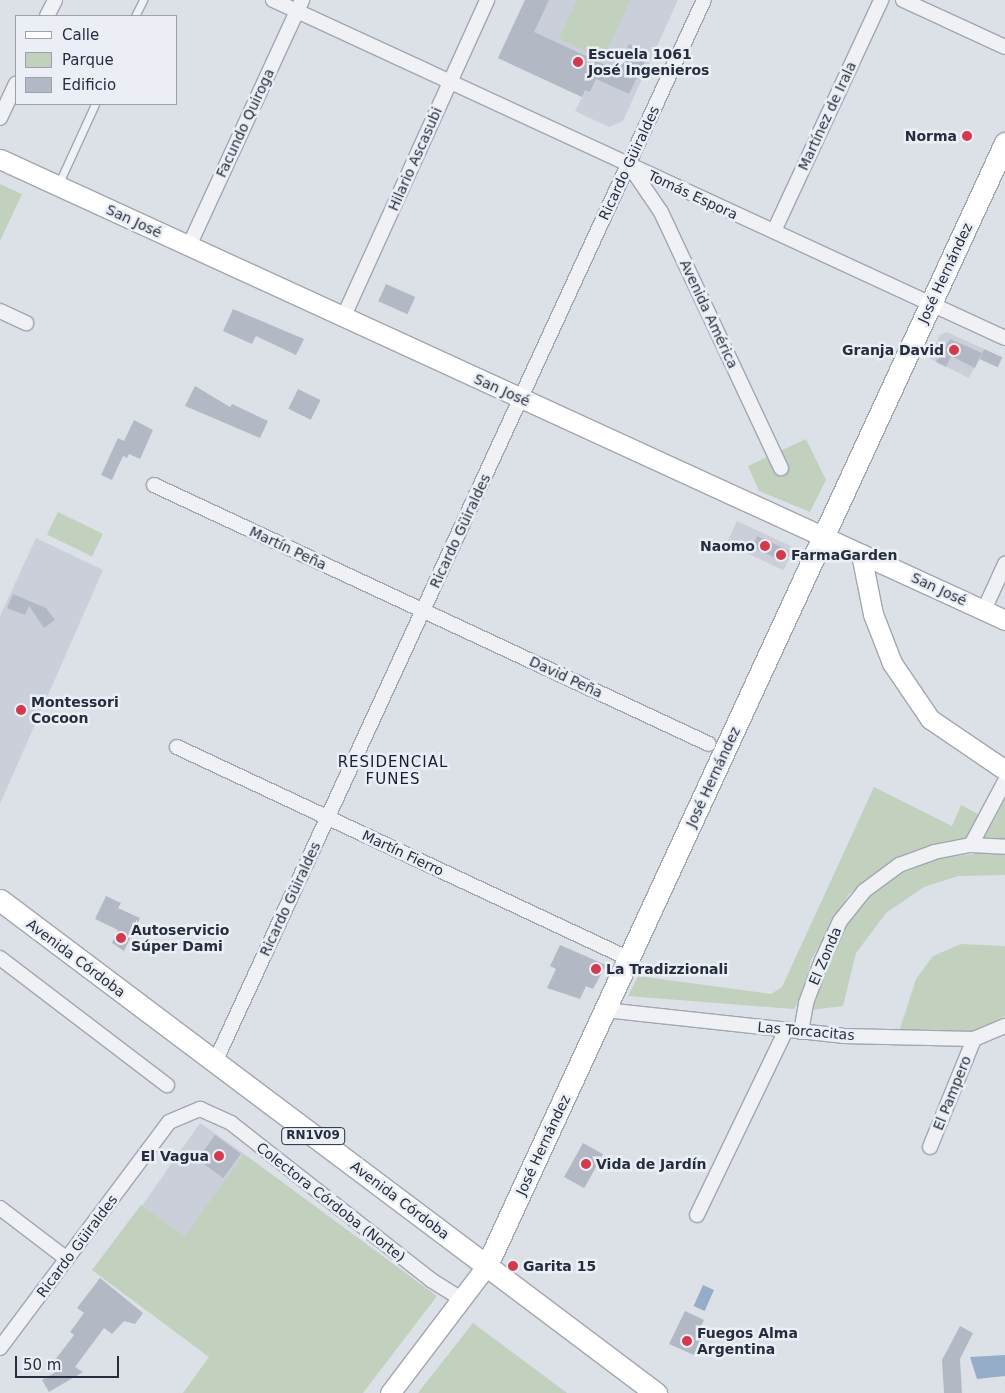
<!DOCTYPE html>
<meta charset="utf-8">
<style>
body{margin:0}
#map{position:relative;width:1005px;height:1393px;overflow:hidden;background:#dce0e7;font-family:"DejaVu Sans",sans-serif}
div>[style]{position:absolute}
.built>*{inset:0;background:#cacfd9;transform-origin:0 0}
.green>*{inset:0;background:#c1d1bd;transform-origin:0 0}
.water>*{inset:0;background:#95adc9;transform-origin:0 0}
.building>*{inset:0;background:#b3b9c4;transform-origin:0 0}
.roads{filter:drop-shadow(1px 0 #a1a7b1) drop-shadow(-1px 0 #a1a7b1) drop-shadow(0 1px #a1a7b1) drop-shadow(0 -1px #a1a7b1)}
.lane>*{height:7px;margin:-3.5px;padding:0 3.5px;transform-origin:3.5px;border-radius:3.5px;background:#eff1f5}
.street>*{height:14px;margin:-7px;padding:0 7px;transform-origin:7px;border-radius:7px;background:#eff1f5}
.secondary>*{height:19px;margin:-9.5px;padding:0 9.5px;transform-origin:9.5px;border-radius:9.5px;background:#fff}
.primary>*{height:21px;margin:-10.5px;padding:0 10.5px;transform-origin:10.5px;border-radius:10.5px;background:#fff}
.dots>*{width:14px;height:14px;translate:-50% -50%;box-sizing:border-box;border:2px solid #ebeff5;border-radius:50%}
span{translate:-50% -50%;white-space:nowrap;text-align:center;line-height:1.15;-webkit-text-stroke:5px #ebeff5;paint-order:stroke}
.shield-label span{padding:1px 4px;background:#ebeff5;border:1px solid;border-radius:4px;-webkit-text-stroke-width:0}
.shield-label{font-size:12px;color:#252e3e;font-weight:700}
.poi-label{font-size:14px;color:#252e3e;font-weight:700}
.left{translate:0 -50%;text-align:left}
.right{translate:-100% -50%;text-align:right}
.street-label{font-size:14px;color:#252e3e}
.neighbourhood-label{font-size:15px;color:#181f2e;letter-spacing:1px}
.legend{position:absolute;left:15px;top:15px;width:162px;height:90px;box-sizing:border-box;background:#ebeff5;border:1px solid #9ca2ac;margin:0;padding:6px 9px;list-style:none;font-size:15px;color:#252e3e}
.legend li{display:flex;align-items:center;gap:10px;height:25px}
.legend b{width:25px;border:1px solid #9ca2ac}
.scale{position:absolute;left:15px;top:1356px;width:104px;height:22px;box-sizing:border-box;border:2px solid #252e3e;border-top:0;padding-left:6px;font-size:15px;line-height:18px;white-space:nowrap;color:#252e3e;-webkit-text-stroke:4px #ebeff5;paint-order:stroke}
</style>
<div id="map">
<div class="built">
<i style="clip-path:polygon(525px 0,678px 0,623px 121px,609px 127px,575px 111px,582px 97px,498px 58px)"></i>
<i style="clip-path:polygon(947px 332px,984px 349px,969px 378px,929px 358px,940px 335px)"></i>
<i style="left:737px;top:521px;width:63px;height:25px;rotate:25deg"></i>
<i style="clip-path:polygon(36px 538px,103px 570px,0 804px,0 616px)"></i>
<i style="left:200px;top:1123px;width:54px;height:101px;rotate:35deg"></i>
</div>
<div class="green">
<i style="clip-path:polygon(577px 0,630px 0,603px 59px,559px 39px)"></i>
<i style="clip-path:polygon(0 184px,22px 194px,0 241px)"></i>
<i style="clip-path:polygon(806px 439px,826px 480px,810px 512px,759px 491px,748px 466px)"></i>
<i style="left:58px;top:512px;width:50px;height:25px;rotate:26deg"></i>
<i style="clip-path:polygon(874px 787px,952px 826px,961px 805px,993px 822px,1005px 799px,1005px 841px,954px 841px,923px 849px,892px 861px,849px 894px,811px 960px,804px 991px,794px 1009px,628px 996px,638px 976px,771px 994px,782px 987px)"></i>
<i style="clip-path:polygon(990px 852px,1005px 854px,1005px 875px,958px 876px,924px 887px,886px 913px,856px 953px,843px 1006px,810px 1010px,843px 927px,866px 900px,895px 876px,939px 858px)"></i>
<i style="clip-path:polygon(961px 944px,1005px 946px,1005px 1016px,973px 1033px,899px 1032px,916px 979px,933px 956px)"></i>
<i style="clip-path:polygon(244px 1154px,437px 1296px,363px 1393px,183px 1393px,209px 1357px,92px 1270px,141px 1205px,185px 1236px)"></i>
<i style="clip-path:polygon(473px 1323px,567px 1393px,418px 1393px)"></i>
</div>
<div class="water">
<i style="left:703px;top:1285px;width:12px;height:23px;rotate:24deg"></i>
<i style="clip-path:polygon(1005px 1355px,1005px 1376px,977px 1379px,970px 1357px)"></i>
</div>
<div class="building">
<i style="clip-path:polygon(525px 0,549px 0,534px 32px,616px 70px,629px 44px,649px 53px,629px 94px,596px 79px,590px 92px,585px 90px,582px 97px,498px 58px)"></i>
<i style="left:386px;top:284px;width:32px;height:19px;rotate:24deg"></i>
<i style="clip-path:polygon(233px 309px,304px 339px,296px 355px,256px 336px,252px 344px,223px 331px)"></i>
<i style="clip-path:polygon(950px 339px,982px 353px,975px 368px,951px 356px,946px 367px,936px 362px)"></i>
<i style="left:984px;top:349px;width:20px;height:11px;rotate:24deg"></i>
<i style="clip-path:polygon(195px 386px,230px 407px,232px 404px,268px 421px,260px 438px,185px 406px)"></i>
<i style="left:298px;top:389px;width:25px;height:22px;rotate:26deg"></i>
<i style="clip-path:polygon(134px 420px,153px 430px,140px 459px,129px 454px,127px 458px,123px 456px,112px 480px,101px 475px,118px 438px,124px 441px)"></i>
<i style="left:757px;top:536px;width:35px;height:12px;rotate:25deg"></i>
<i style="clip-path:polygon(13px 594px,46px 608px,55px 620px,44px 628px,29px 606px,25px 615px,7px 608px)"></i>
<i style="clip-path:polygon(106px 896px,121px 903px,118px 908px,140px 918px,124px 951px,112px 943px,118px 930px,95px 919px)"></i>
<i style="clip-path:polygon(560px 945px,606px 965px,593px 989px,586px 986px,580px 999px,547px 988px,556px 969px,550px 966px)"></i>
<i style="left:215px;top:1135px;width:32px;height:30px;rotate:36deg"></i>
<i style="left:583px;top:1143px;width:23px;height:39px;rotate:29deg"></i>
<i style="clip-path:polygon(100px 1278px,143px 1313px,135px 1324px,124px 1321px,112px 1334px,104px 1328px,75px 1367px,83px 1372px,49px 1392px,42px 1380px,61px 1369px,52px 1364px,74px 1335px,70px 1332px,84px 1313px,77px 1308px)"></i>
<i style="clip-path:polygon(685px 1311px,704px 1320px,698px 1331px,706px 1335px,696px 1356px,669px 1344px)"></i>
<i style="clip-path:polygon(960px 1326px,973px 1333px,960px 1359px,962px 1393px,944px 1393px,942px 1360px)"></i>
</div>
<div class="roads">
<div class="lane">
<i style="left:135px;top:16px;width:18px;rotate:-63deg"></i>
<i style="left:58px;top:185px;width:89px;rotate:-65.4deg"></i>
</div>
<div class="street">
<i style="left:273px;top:0;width:806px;rotate:24.79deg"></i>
<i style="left:903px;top:0;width:112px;rotate:24.7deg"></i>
<i style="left:47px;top:16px;width:18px;rotate:-63deg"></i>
<i style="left:0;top:118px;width:38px;rotate:-65deg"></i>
<i style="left:629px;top:165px;width:57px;rotate:55.8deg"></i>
<i style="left:661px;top:212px;width:283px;rotate:64.9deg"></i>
<i style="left:774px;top:231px;width:255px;rotate:-65.1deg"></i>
<i style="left:189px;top:246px;width:271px;rotate:-65.3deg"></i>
<i style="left:0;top:311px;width:29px;rotate:25deg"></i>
<i style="left:343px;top:318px;width:349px;rotate:-65.6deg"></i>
<i style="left:154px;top:485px;width:612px;rotate:25.02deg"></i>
<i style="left:984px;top:610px;width:51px;rotate:-65.5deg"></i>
<i style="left:177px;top:747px;width:499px;rotate:25.1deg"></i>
<i style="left:971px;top:845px;width:72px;rotate:-62deg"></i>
<i style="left:0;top:958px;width:210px;rotate:37.3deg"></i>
<i style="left:605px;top:1010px;width:239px;rotate:6.2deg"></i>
<i style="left:843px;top:1036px;width:131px;rotate:1.3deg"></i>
<i style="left:974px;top:1039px;width:34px;rotate:-23deg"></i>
<i style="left:801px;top:1032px;width:29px;rotate:-80deg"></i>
<i style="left:806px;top:1003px;width:46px;rotate:-69.6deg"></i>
<i style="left:822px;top:960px;width:43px;rotate:-65.2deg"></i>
<i style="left:840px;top:921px;width:38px;rotate:-51deg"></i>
<i style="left:864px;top:891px;width:44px;rotate:-36.6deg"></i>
<i style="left:899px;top:865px;width:37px;rotate:-20deg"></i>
<i style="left:934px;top:852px;width:38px;rotate:-11deg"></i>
<i style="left:971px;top:845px;width:34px;rotate:3deg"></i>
<i style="left:215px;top:1062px;width:1169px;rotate:-65.28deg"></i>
<i style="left:930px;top:1147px;width:117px;rotate:-67.8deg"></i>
<i style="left:0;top:1208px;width:84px;rotate:37.3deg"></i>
<i style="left:697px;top:1215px;width:205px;rotate:-64.3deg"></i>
<i style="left:0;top:1348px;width:282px;rotate:-53.2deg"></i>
<i style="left:169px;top:1122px;width:34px;rotate:-23deg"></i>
<i style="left:200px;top:1109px;width:34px;rotate:24deg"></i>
<i style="left:231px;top:1123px;width:254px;rotate:38.1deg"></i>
<i style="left:431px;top:1280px;width:36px;rotate:32deg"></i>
</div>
<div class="secondary">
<i style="left:0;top:159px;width:1106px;rotate:24.64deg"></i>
<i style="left:861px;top:554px;width:61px;rotate:78.7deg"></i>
<i style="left:873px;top:614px;width:53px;rotate:68.8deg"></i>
<i style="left:892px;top:663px;width:68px;rotate:55.8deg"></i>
<i style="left:930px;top:719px;width:91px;rotate:34.2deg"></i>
<i style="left:390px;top:1393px;width:161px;rotate:-52.8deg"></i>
</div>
<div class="primary">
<i style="left:0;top:900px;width:821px;rotate:36.93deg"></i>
<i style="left:487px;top:1265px;width:1236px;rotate:-65.22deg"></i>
</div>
</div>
<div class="dots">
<i style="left:578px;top:62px;background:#d33a4d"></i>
<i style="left:967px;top:136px;background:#d33a4d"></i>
<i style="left:954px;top:350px;background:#d33a4d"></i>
<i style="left:765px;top:546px;background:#d33a4d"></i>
<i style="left:781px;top:555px;background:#d33a4d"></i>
<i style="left:21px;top:710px;background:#d33a4d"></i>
<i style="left:121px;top:938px;background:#d33a4d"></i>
<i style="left:596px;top:969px;background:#d33a4d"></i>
<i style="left:219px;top:1156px;background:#d33a4d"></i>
<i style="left:586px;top:1164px;background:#d33a4d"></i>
<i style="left:513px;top:1266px;background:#d33a4d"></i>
<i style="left:687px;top:1341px;background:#d33a4d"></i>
</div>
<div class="shield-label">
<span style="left:313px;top:1136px">RN1V09</span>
</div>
<div class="poi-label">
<span class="left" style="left:588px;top:62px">Escuela 1061<br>José Ingenieros</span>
<span class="right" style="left:957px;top:136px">Norma</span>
<span class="right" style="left:944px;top:350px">Granja David</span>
<span class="right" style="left:755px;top:546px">Naomo</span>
<span class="left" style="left:791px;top:555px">FarmaGarden</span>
<span class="left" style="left:31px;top:710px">Montessori<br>Cocoon</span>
<span class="left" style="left:131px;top:938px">Autoservicio<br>Súper Dami</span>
<span class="left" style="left:606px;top:969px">La Tradizzionali</span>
<span class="right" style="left:209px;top:1156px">El Vagua</span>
<span class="left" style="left:596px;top:1164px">Vida de Jardín</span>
<span class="left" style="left:523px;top:1266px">Garita 15</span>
<span class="left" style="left:697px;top:1341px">Fuegos Alma<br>Argentina</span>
</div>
<div class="street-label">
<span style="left:827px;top:116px;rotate:-65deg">Martínez de Irala</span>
<span style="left:245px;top:123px;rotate:-65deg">Facundo Quiroga</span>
<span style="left:415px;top:159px;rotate:-66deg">Hilario Ascasubi</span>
<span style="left:629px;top:163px;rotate:-65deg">Ricardo Güiraldes</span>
<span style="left:693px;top:195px;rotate:25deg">Tomás Espora</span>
<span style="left:134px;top:221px;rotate:25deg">San José</span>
<span style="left:945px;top:273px;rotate:-65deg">José Hernández</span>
<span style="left:709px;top:314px;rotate:65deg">Avenida América</span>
<span style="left:502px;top:390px;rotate:24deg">San José</span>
<span style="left:460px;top:531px;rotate:-65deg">Ricardo Güiraldes</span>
<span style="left:288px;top:548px;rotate:25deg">Martín Peña</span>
<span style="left:939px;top:589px;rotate:25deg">San José</span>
<span style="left:566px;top:677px;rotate:25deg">David Peña</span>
<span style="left:713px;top:777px;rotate:-65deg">José Hernández</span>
<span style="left:403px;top:853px;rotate:25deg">Martín Fierro</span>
<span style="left:290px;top:899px;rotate:-65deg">Ricardo Güiraldes</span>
<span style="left:825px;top:956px;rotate:-67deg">El Zonda</span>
<span style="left:76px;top:958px;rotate:37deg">Avenida Córdoba</span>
<span style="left:806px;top:1031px;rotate:5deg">Las Torcacitas</span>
<span style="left:952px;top:1093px;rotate:-68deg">El Pampero</span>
<span style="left:543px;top:1145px;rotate:-65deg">José Hernández</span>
<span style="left:400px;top:1200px;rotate:37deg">Avenida Córdoba</span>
<span style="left:331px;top:1202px;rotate:38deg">Colectora Córdoba (Norte)</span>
<span style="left:77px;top:1246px;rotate:-53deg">Ricardo Güiraldes</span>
</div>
<div class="neighbourhood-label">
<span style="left:393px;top:771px">RESIDENCIAL<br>FUNES</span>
</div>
<ul class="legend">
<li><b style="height:6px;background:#fff"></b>Calle</li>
<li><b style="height:14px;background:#c1d1bd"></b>Parque</li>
<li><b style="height:14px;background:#b3b9c4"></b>Edificio</li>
</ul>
<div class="scale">50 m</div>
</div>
